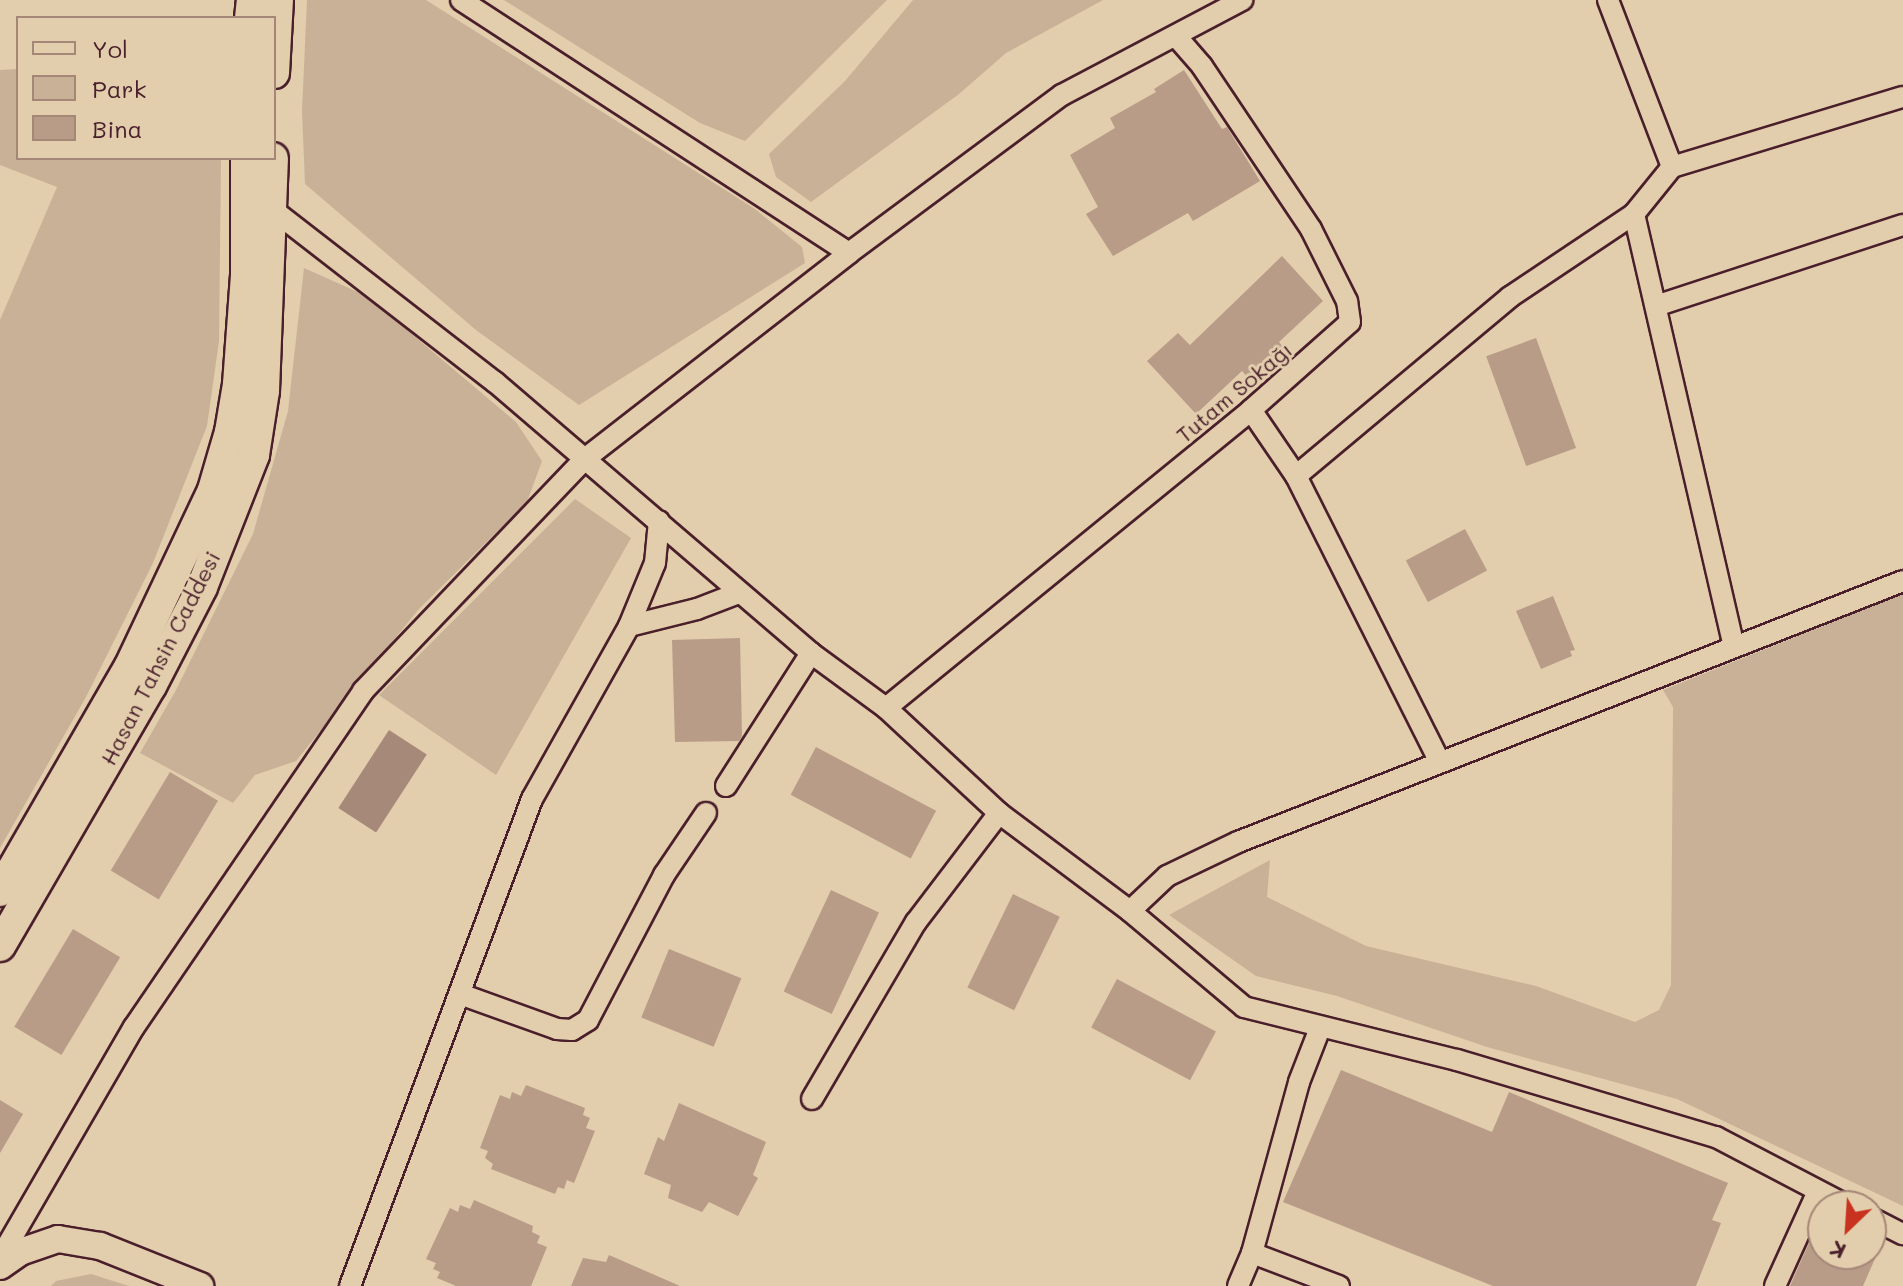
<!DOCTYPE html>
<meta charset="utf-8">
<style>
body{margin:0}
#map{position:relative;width:1903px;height:1286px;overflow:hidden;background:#e2cdac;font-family:Mali,sans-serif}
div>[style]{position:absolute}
.green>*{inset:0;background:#c9b197}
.water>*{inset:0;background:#a68979;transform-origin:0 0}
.building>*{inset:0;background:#b89c88;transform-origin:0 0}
.roads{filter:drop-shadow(2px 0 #4a1f2b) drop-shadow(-2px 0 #4a1f2b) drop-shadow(0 2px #4a1f2b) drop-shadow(0 -2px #4a1f2b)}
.minor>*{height:20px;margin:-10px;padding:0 10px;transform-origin:10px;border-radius:10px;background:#e2cdac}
.tertiary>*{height:26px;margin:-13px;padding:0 13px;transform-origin:13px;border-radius:13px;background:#e2cdac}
.secondary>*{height:30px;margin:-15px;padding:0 15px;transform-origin:15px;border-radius:15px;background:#e2cdac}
span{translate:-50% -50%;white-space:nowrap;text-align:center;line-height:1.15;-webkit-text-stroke:6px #e2cdac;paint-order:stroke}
.street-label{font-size:22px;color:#4a1f2b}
.legend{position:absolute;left:16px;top:16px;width:260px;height:144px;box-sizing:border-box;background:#e2cdac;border:2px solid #a58778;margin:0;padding:10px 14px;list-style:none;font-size:24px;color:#4a1f2b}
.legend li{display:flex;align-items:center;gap:16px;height:40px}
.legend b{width:40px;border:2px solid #a58778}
.north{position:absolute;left:1807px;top:1190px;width:80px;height:80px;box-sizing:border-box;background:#e2cdac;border:2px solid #a58778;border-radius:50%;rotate:205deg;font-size:22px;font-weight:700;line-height:32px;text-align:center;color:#4a1f2b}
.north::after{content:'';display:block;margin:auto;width:28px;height:36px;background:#c8321e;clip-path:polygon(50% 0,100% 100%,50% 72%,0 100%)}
</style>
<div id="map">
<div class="green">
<i style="clip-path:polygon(307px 0,426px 0,755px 209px,802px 247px,805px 263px,579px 405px,476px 330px,305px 184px,302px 111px)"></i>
<i style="clip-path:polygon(504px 0,887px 0,745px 141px,700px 123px)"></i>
<i style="clip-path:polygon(913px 0,1103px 0,1006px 53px,959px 94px,811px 202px,776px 177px,769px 154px,845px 81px)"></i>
<i style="clip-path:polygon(18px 69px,18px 158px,221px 158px,219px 341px,207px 426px,153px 563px,86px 697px,0 848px,0 320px,57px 187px,0 165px,0 70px)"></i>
<i style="clip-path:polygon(304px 268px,360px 293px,401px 325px,516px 422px,542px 461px,527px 502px,418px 610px,296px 761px,255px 775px,233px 803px,140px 753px,176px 690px,253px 534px,288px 411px)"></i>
<i style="clip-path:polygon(575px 499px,631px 538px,496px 775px,379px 695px)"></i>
<i style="clip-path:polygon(1903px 594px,1903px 1206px,1677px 1099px,1487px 1047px,1337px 996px,1256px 976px,1169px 915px,1270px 860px,1267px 897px,1366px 946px,1536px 986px,1635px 1022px,1659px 1010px,1671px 985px,1673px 707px,1663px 690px)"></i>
<i style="clip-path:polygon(91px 1274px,129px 1286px,51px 1286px,56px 1281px)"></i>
</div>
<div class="water">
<i style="left:389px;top:730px;width:45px;height:93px;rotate:33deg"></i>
</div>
<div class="building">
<i style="clip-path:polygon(1184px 70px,1222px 129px,1227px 127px,1260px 181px,1193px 221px,1188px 213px,1113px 256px,1086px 214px,1098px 207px,1070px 155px,1115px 128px,1110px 118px,1156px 92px,1154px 89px)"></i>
<i style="clip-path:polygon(1282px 256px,1323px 301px,1279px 342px,1283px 347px,1249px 379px,1242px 371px,1196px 414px,1147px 361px,1178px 333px,1190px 345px)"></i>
<i style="left:1536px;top:338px;width:117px;height:53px;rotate:70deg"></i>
<i style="left:1465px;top:529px;width:47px;height:67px;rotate:62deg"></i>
<i style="clip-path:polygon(1553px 596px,1575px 650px,1570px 651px,1572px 656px,1541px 669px,1516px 611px)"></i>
<i style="clip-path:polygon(740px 638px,742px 736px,739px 741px,675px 742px,672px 640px)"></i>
<i style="left:816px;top:747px;width:136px;height:54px;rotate:28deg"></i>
<i style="left:170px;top:772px;width:56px;height:115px;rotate:31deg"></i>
<i style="left:831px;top:890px;width:53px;height:112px;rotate:25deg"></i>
<i style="left:1013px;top:894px;width:52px;height:104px;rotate:26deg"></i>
<i style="left:73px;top:929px;width:55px;height:114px;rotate:31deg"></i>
<i style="left:669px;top:949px;width:78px;height:74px;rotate:22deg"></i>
<i style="left:1117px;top:979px;width:112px;height:55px;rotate:28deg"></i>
<i style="clip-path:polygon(1341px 1070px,1492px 1132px,1509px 1092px,1728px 1183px,1712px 1220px,1721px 1223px,1696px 1286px,1493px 1286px,1283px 1202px)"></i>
<i style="clip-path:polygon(526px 1085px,585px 1108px,583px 1115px,590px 1118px,586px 1128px,595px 1131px,574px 1183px,567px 1180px,564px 1189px,558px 1187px,555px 1194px,491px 1169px,493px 1164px,485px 1158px,488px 1151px,480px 1148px,500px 1095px,510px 1099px,512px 1092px,521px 1096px)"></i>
<i style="clip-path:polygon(0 1100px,23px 1114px,0 1153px)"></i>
<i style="clip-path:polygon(679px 1103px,766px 1142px,753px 1175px,758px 1178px,738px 1216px,709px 1202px,702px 1212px,668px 1198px,671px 1185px,644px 1174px,658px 1137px,664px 1141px)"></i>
<i style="clip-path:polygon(474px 1200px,533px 1226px,532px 1232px,540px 1236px,537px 1243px,547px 1247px,531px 1286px,456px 1286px,437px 1278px,440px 1272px,433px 1269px,436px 1263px,426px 1259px,450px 1208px,458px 1212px,460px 1205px,470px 1209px)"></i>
<i style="clip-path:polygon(1823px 1211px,1823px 1254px,1877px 1254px,1863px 1286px,1790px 1286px)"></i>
<i style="clip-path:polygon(609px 1255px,680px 1286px,571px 1286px,583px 1258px,606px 1262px)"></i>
</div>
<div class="roads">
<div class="minor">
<i style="left:461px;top:0;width:463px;rotate:33.1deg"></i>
<i style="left:1608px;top:0;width:179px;rotate:69deg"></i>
<i style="left:1672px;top:167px;width:60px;rotate:129deg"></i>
<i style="left:1634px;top:214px;width:444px;rotate:77deg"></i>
<i style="left:1672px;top:167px;width:241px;rotate:-16.9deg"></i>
<i style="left:273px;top:210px;width:281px;rotate:37.8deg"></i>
<i style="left:495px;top:382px;width:416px;rotate:40.6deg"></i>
<i style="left:811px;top:653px;width:93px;rotate:36.3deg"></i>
<i style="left:886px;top:708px;width:154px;rotate:42.9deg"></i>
<i style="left:999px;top:813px;width:164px;rotate:36.8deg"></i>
<i style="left:1130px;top:911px;width:149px;rotate:40.1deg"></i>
<i style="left:1244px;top:1007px;width:219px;rotate:14deg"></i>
<i style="left:1457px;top:1060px;width:270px;rotate:16.6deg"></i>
<i style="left:1716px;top:1137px;width:149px;rotate:27.6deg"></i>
<i style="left:1656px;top:306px;width:260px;rotate:-18.2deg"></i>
<i style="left:1251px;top:410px;width:80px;rotate:55.7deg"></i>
<i style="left:1296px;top:476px;width:320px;rotate:63.3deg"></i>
<i style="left:1296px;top:476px;width:279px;rotate:-39.9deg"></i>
<i style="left:1510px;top:297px;width:149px;rotate:-33.8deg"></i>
<i style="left:629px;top:626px;width:70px;rotate:-14deg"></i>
<i style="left:697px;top:609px;width:45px;rotate:-20.9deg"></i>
<i style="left:886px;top:708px;width:471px;rotate:-39.2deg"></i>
<i style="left:1251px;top:410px;width:132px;rotate:-41.6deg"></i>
<i style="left:1350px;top:322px;width:21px;rotate:-98deg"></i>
<i style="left:1347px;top:301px;width:80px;rotate:-116.6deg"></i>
<i style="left:1311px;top:229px;width:196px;rotate:-123.8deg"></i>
<i style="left:1202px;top:66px;width:38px;rotate:-131deg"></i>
<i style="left:726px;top:786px;width:158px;rotate:-57.4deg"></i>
<i style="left:1130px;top:911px;width:51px;rotate:-43.4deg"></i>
<i style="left:1167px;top:876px;width:79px;rotate:-25.6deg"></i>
<i style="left:1238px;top:842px;width:714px;rotate:-21.43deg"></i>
<i style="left:460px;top:994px;width:103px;rotate:19.8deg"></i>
<i style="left:557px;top:1029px;width:15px;rotate:4deg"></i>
<i style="left:572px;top:1030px;width:19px;rotate:-32deg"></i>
<i style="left:588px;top:1020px;width:164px;rotate:-62.3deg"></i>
<i style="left:664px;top:875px;width:75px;rotate:-55.9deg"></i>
<i style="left:812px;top:1099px;width:205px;rotate:-59.6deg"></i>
<i style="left:916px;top:922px;width:137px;rotate:-52.7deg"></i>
<i style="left:1871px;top:1218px;width:36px;rotate:27deg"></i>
<i style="left:1252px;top:1253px;width:93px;rotate:20.8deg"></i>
<i style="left:0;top:1258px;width:267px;rotate:-59.9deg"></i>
<i style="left:134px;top:1027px;width:407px;rotate:-55.7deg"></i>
<i style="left:363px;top:691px;width:323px;rotate:-46.3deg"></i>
<i style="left:586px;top:458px;width:333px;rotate:-37.9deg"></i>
<i style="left:849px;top:253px;width:265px;rotate:-36.6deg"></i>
<i style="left:1062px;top:95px;width:204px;rotate:-27.8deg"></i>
<i style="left:350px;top:1286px;width:520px;rotate:-69.51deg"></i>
<i style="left:532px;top:799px;width:198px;rotate:-60.7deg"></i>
<i style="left:629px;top:626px;width:68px;rotate:-67.6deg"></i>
<i style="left:655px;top:563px;width:42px;rotate:-84.6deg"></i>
<i style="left:1238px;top:1286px;width:36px;rotate:-67deg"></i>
<i style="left:1252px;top:1253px;width:177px;rotate:-74.6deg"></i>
<i style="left:1299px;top:1082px;width:58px;rotate:-68.7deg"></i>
<i style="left:1775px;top:1286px;width:104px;rotate:-65.6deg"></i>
</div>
<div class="tertiary">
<i style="left:0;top:1266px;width:24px;rotate:-35deg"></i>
<i style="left:20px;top:1252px;width:40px;rotate:-18.9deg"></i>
<i style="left:58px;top:1239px;width:43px;rotate:9.5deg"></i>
<i style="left:100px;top:1246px;width:108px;rotate:21.8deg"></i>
</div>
<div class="secondary">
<i style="left:250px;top:18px;width:18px;rotate:-84deg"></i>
<i style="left:274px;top:73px;width:73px;rotate:-86.9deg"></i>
<i style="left:0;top:891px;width:258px;rotate:-60deg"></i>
<i style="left:129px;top:668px;width:197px;rotate:-64.7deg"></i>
<i style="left:213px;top:490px;width:60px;rotate:-73.7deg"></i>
<i style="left:230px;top:432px;width:49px;rotate:-80.5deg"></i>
<i style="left:238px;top:384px;width:109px;rotate:-85.8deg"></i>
<i style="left:246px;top:275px;width:117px;rotate:-90deg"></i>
<i style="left:0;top:946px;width:301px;rotate:-59.9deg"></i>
<i style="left:151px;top:686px;width:111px;rotate:-62.7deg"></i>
<i style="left:202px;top:587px;width:142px;rotate:-68.5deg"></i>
<i style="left:254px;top:455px;width:65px;rotate:-81.1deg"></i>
<i style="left:264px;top:391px;width:233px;rotate:-87.8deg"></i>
</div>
</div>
<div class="street-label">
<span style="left:1234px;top:392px;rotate:-40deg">Tutam Sokağı</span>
<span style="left:160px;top:658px;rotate:-63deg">Hasan Tahsin Caddesi</span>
</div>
<ul class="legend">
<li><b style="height:10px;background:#e2cdac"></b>Yol</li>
<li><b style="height:22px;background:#c9b197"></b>Park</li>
<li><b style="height:22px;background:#b89c88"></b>Bina</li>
</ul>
<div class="north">K</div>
</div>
